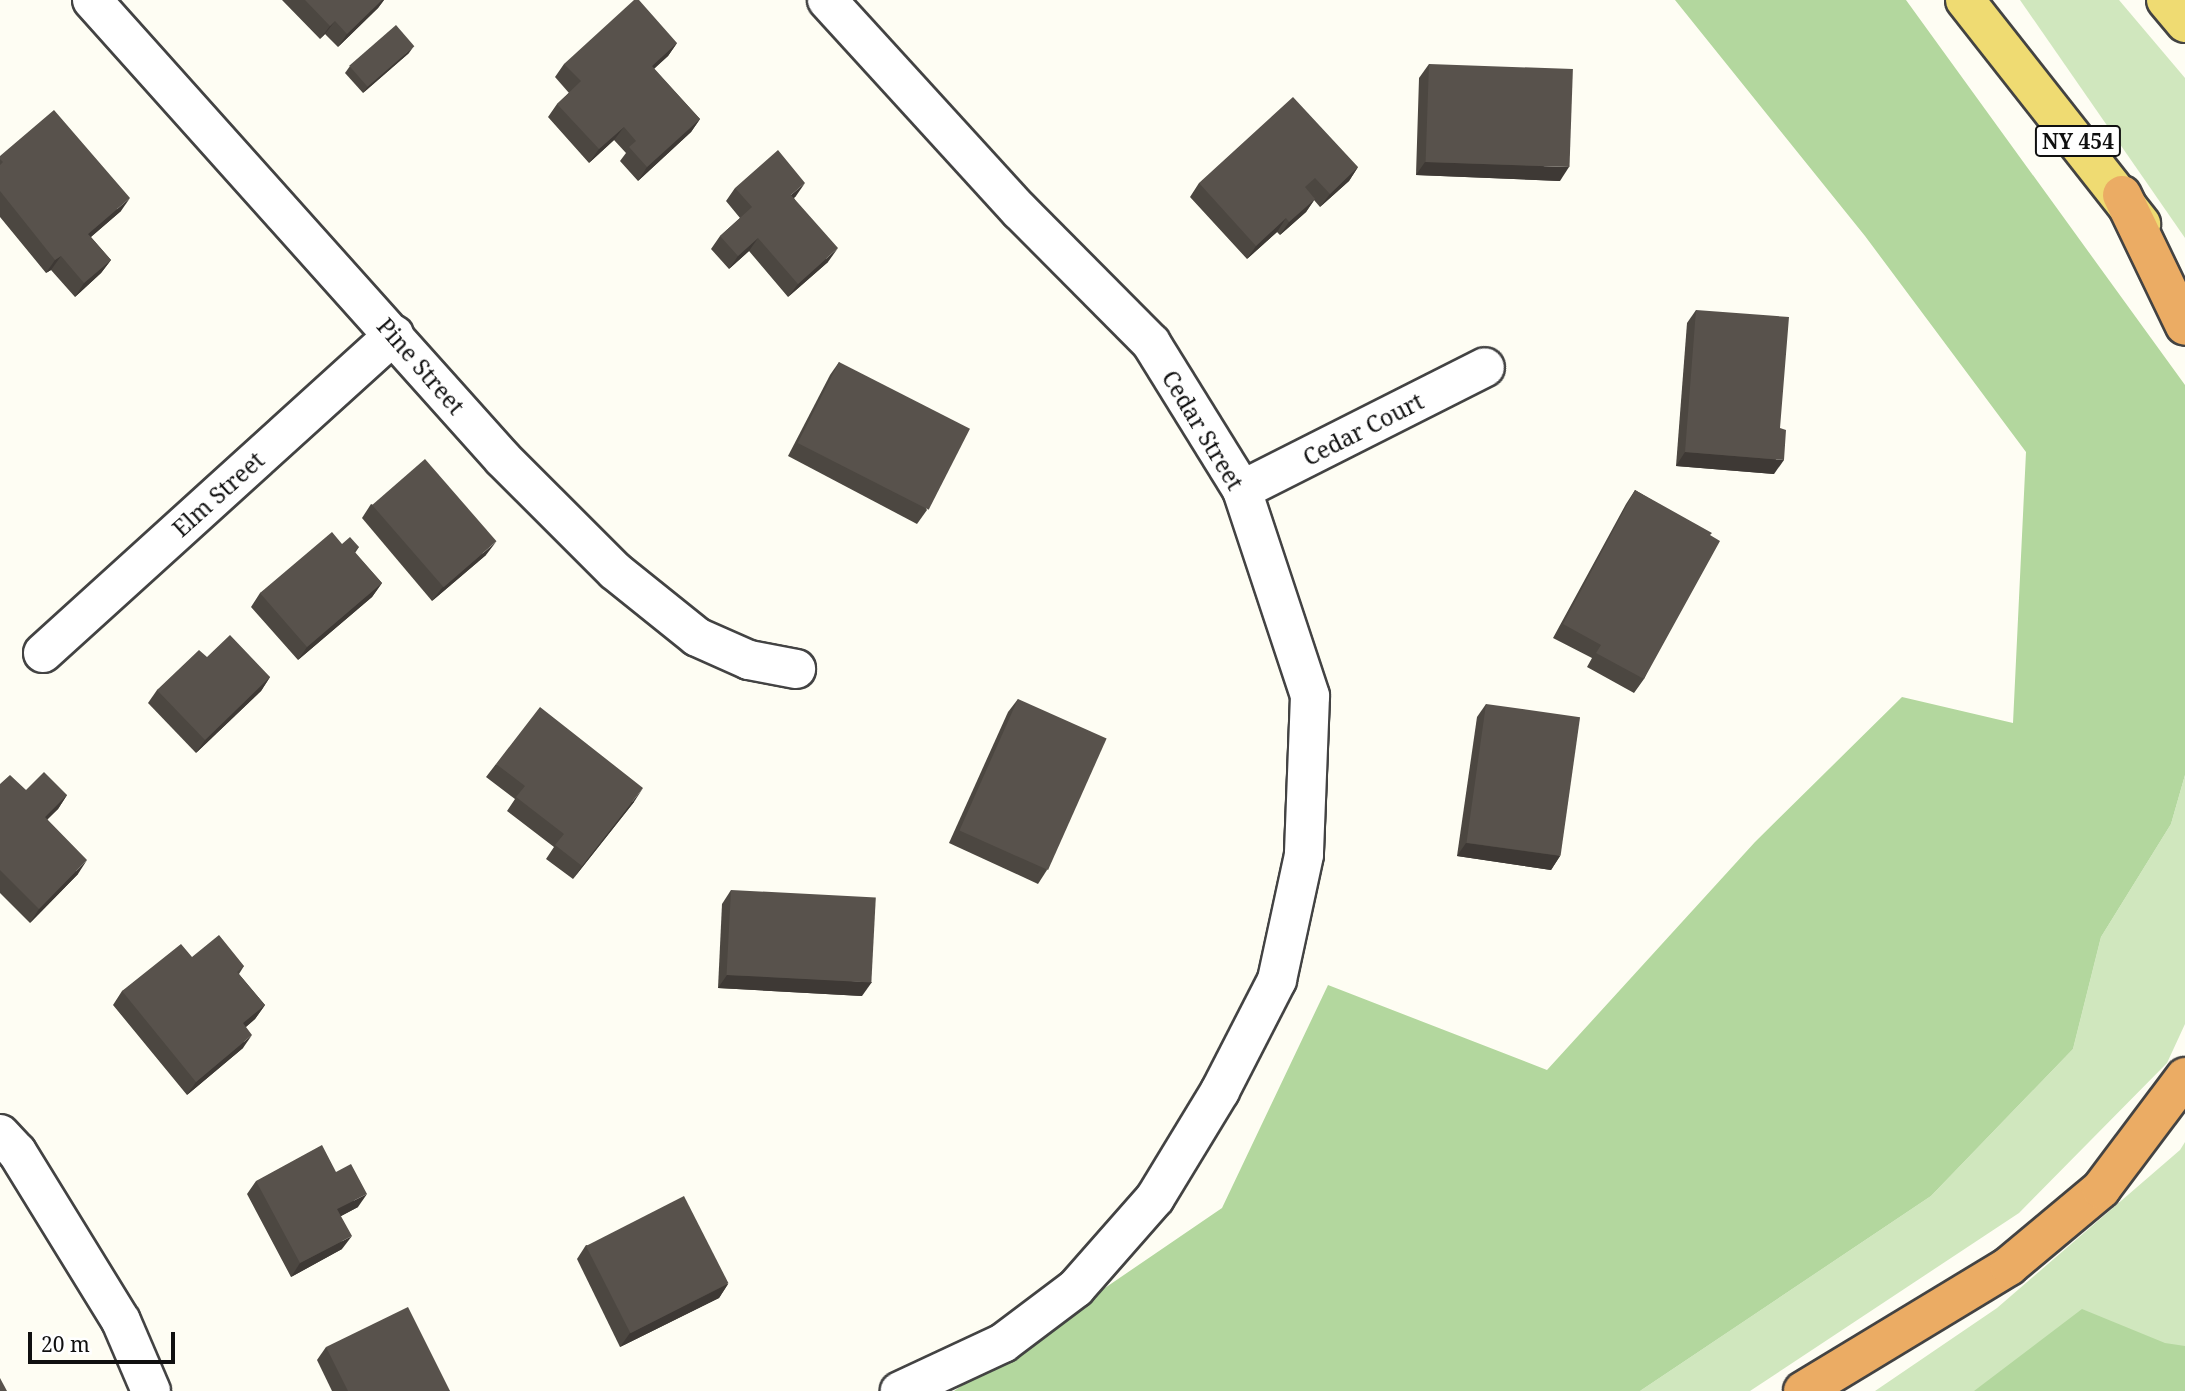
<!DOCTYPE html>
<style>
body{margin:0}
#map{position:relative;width:2185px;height:1391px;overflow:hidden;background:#fefdf3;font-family:"Noto Serif",serif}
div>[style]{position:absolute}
.green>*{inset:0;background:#d0e7be}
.forest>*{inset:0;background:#b3d79e}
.roads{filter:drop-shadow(2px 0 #434343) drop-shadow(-2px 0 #434343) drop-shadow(0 2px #434343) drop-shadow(0 -2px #434343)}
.minor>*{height:38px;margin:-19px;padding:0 19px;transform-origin:19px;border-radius:19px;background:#fff}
.primary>*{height:38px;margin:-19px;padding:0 19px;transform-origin:19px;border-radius:19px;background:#efdb72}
.motorway>*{height:38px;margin:-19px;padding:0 19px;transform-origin:19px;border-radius:19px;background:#ebac64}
.wall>*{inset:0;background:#4c4741}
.shaded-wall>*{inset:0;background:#3e3935}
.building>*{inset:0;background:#58524c;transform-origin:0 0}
span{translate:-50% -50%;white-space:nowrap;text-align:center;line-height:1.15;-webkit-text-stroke:7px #fff;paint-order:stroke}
.shield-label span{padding:2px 5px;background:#fff;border:2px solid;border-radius:5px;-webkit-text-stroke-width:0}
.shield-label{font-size:21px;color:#101010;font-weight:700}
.street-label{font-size:23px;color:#101010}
.scale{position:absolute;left:28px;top:1332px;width:147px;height:32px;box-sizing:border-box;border:4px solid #101010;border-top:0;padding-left:9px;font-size:21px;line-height:24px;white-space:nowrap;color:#101010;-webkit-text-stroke:5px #fff;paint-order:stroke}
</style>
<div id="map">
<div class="green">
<i style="clip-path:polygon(2020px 0,2119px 0,2185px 78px,2185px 238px)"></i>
<i style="clip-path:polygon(2185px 775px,2185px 1024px,2167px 1063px,2019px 1213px,1750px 1391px,1640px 1391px,1931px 1196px,2073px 1049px,2101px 937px,2171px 824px)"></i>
<i style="clip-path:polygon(2185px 1142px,2185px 1391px,1875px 1391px,1997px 1308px,2180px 1150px)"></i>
</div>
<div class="forest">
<i style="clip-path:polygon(1675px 0,1906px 0,2185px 385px,2185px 775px,2171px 824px,2101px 937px,2073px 1049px,1931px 1196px,1640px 1391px,954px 1391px,1222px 1208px,1328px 985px,1547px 1070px,1755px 842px,1902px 697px,2013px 723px,2026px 452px,1865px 236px)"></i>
<i style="clip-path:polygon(2082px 1309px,2165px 1343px,2185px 1346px,2185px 1391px,1974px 1391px)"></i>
</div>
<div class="roads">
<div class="minor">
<i style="left:92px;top:0;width:616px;rotate:48.16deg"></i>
<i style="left:503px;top:459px;width:158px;rotate:45deg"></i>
<i style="left:615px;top:571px;width:105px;rotate:38.8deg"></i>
<i style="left:697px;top:637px;width:57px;rotate:23.9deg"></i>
<i style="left:749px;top:660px;width:48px;rotate:10.8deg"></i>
<i style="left:827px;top:0;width:286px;rotate:47.6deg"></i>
<i style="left:1020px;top:211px;width:186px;rotate:45.2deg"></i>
<i style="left:1151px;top:343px;width:173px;rotate:58.2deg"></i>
<i style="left:1242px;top:490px;width:217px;rotate:71.7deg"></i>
<i style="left:1310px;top:696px;width:159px;rotate:92.2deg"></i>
<i style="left:1304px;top:855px;width:128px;rotate:102.2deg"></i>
<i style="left:1277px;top:980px;width:125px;rotate:117.2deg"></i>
<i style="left:1220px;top:1091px;width:125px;rotate:121.3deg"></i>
<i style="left:1155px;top:1198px;width:120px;rotate:131.3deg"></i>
<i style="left:1076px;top:1288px;width:91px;rotate:143deg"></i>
<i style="left:1003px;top:1343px;width:114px;rotate:155deg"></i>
<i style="left:1242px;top:490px;width:272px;rotate:-26.8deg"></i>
<i style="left:43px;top:653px;width:474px;rotate:-42.2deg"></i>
<i style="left:0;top:1134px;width:25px;rotate:47deg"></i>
<i style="left:17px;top:1152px;width:198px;rotate:58.4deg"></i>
<i style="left:121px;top:1321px;width:76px;rotate:66.8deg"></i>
</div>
<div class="primary">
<i style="left:1965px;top:0;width:285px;rotate:51.8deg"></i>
<i style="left:2166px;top:0;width:30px;rotate:50deg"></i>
</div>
<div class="motorway">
<i style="left:2122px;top:195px;width:145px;rotate:64.3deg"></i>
<i style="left:1803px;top:1391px;width:241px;rotate:-31.2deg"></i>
<i style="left:2009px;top:1266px;width:120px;rotate:-39.9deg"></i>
<i style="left:2101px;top:1189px;width:140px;rotate:-53.1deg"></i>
</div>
</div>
<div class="wall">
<i style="clip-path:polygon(282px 0,384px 0,378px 8px,338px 47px,325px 34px,320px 39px)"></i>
<i style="clip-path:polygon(677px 43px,668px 56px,654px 69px,700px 119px,691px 132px,638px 181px,620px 161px,626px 153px,614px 140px,589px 163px,548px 117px,557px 104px,569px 93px,555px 77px,564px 64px)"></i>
<i style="clip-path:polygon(409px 53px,363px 93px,345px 73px,350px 66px)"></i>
<i style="clip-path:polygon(1429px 64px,1560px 181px,1416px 175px,1419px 78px)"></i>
<i style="clip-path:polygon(0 156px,121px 211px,91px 237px,111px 260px,101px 273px,75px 297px,51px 270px,46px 273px,0 217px)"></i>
<i style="clip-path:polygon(1358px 167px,1349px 181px,1320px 207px,1314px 200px,1306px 212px,1280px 235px,1277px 232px,1247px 259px,1190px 197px,1199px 183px)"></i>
<i style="clip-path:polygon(735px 188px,796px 196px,794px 198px,828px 262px,788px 297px,749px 251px,729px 269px,711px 249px,720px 236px,740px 218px,726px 201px)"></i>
<i style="clip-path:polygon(1696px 310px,1780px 428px,1774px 474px,1676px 466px,1687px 323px)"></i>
<i style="clip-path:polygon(839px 362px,927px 510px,917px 524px,788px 456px,830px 375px)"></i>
<i style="clip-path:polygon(1635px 490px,1710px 535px,1644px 679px,1634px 693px,1587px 667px,1592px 658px,1553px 638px,1626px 504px)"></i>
<i style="clip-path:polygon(371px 504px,486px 555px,432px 601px,362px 518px)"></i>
<i style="clip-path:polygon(342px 544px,359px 547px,355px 553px,382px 583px,372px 597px,298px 660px,251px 607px,260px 593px)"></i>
<i style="clip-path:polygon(207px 657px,270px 677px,261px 691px,196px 753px,148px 703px,157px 690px)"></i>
<i style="clip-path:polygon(1018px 699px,1047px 870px,1038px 884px,949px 843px,1008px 712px)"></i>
<i style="clip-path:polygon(1486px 704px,1560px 856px,1551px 870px,1457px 856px,1477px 717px)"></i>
<i style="clip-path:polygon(496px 764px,634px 802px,573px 879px,546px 859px,554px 847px,507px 811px,515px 799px,486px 777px)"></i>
<i style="clip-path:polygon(0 784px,26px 790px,67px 795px,58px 809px,47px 819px,78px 874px,30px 923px,0 893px)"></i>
<i style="clip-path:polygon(731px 890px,862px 996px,718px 988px,722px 904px)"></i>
<i style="clip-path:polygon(192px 957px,244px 966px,239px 974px,265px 1005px,255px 1019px,246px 1027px,243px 1048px,187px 1095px,113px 1005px,122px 991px)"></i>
<i style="clip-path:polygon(336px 1172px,358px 1207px,341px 1216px,342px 1249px,291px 1277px,247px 1194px,256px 1181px)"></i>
<i style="clip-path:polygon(586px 1245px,728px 1284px,719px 1298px,620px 1347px,577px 1259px)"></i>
<i style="clip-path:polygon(326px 1347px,450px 1391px,332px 1391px,317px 1360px)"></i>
</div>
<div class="shaded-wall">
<i style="clip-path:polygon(382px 0,384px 0,378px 8px,338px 47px,347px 34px)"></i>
<i style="clip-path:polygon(335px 21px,325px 34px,320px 39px,330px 26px)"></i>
<i style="clip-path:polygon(677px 43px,668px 56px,642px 79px,652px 66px)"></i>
<i style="clip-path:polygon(414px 46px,409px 53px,363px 93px,368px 86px)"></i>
<i style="clip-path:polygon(700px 119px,691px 132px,638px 181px,647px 167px)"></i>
<i style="clip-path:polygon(624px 127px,614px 140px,589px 163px,599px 149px)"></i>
<i style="clip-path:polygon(1425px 162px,1569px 167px,1560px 181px,1416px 175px)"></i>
<i style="clip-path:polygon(1358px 167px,1349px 181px,1320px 207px,1330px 194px)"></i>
<i style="clip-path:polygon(805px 183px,796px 196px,782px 208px,791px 195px)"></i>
<i style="clip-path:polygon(130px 198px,121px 211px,79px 247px,88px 234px)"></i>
<i style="clip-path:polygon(1315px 199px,1306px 212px,1280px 235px,1289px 222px)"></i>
<i style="clip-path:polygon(1286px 218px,1277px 232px,1247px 259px,1256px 246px)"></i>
<i style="clip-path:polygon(758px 238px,749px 251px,729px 269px,738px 256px)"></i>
<i style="clip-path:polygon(838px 248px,828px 262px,788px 297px,798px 284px)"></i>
<i style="clip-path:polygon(61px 256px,51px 270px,46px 273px,55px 260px)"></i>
<i style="clip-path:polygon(111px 260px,101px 273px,75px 297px,84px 283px)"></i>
<i style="clip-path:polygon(1685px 452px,1784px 460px,1774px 474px,1676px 466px)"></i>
<i style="clip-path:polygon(496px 542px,486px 555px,432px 601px,442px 588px)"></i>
<i style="clip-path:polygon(382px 583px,372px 597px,298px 660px,307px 647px)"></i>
<i style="clip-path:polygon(270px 677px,261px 691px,196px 753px,205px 740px)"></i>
<i style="clip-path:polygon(643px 788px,634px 802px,573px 879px,582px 866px)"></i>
<i style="clip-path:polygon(67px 795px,58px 809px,36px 831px,45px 817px)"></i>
<i style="clip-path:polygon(1466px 843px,1560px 856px,1551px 870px,1457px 856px)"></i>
<i style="clip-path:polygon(87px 860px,78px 874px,30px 923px,39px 909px)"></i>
<i style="clip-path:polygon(727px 975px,872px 982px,862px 996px,718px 988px)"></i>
<i style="clip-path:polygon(265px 1005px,255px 1019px,234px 1037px,243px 1023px)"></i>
<i style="clip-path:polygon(252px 1035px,243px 1048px,187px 1095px,196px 1082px)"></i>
<i style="clip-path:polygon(367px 1194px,358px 1207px,328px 1223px,337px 1209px)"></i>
<i style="clip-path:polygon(352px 1236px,342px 1249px,291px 1277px,300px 1263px)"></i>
<i style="clip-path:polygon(728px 1284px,719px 1298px,620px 1347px,630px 1333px)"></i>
</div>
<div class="building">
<i style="clip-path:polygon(305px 0,382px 0,347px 34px,335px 21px,330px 26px)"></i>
<i style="clip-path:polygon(634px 0,639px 0,677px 43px,652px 66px,700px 119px,647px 167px,629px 147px,636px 141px,624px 127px,599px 149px,557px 104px,581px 81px,564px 64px)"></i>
<i style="left:396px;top:25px;width:28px;height:62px;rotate:49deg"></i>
<i style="left:1429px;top:64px;width:144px;height:98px;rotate:2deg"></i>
<i style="clip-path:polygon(1293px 97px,1358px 167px,1330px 194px,1315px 178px,1305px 187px,1315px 199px,1289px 222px,1286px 218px,1256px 246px,1199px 183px)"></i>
<i style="clip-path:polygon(54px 110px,130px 198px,88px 234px,111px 260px,84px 283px,61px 256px,55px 260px,0 191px,0 165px,3px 162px,0 159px,0 156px)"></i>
<i style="clip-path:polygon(778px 150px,805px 183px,791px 195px,838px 248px,798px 284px,758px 238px,738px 256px,720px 236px,752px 207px,735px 188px)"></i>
<i style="clip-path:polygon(1696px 310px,1789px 317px,1780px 428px,1786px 430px,1784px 460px,1685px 452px)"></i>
<i style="left:839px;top:362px;width:147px;height:91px;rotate:27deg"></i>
<i style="left:425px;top:459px;width:109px;height:70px;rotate:49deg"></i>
<i style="clip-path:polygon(1635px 490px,1712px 533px,1710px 535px,1720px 541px,1644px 679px,1596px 653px,1601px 645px,1563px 624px)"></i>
<i style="clip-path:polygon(332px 532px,342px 544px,350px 537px,359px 547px,354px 551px,382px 583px,307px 647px,260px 593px)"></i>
<i style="clip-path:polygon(230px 635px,270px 677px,205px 740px,157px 690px,199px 650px,207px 657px)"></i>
<i style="left:1018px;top:699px;width:97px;height:144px;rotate:24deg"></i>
<i style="left:1486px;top:704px;width:95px;height:140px;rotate:8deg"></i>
<i style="clip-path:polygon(540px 707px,643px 788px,582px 866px,555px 845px,564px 834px,516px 797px,525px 786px,496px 764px)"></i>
<i style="clip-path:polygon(44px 772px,67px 795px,45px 817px,87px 860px,39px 909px,0 870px,0 784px,10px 775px,26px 790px)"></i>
<i style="left:731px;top:890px;width:145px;height:85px;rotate:3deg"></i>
<i style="clip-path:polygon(219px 935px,244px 966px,237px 972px,265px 1005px,243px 1023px,252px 1035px,196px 1082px,122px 991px,181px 944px,192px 957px)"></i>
<i style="clip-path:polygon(322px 1145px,336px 1172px,351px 1164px,367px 1194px,337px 1209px,352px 1236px,300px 1263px,256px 1181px)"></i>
<i style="left:684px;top:1196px;width:98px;height:110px;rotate:63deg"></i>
<i style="clip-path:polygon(408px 1307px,450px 1391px,348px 1391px,326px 1347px)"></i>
<i style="clip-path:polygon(0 1378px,7px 1391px,0 1391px)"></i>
</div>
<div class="shield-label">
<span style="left:2078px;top:141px">NY 454</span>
</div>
<div class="street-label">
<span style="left:421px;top:366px;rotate:49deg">Pine Street</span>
<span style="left:1363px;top:429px;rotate:-27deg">Cedar Court</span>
<span style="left:1203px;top:430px;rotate:59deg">Cedar Street</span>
<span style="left:218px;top:494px;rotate:-42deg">Elm Street</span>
</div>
<div class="scale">20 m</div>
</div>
